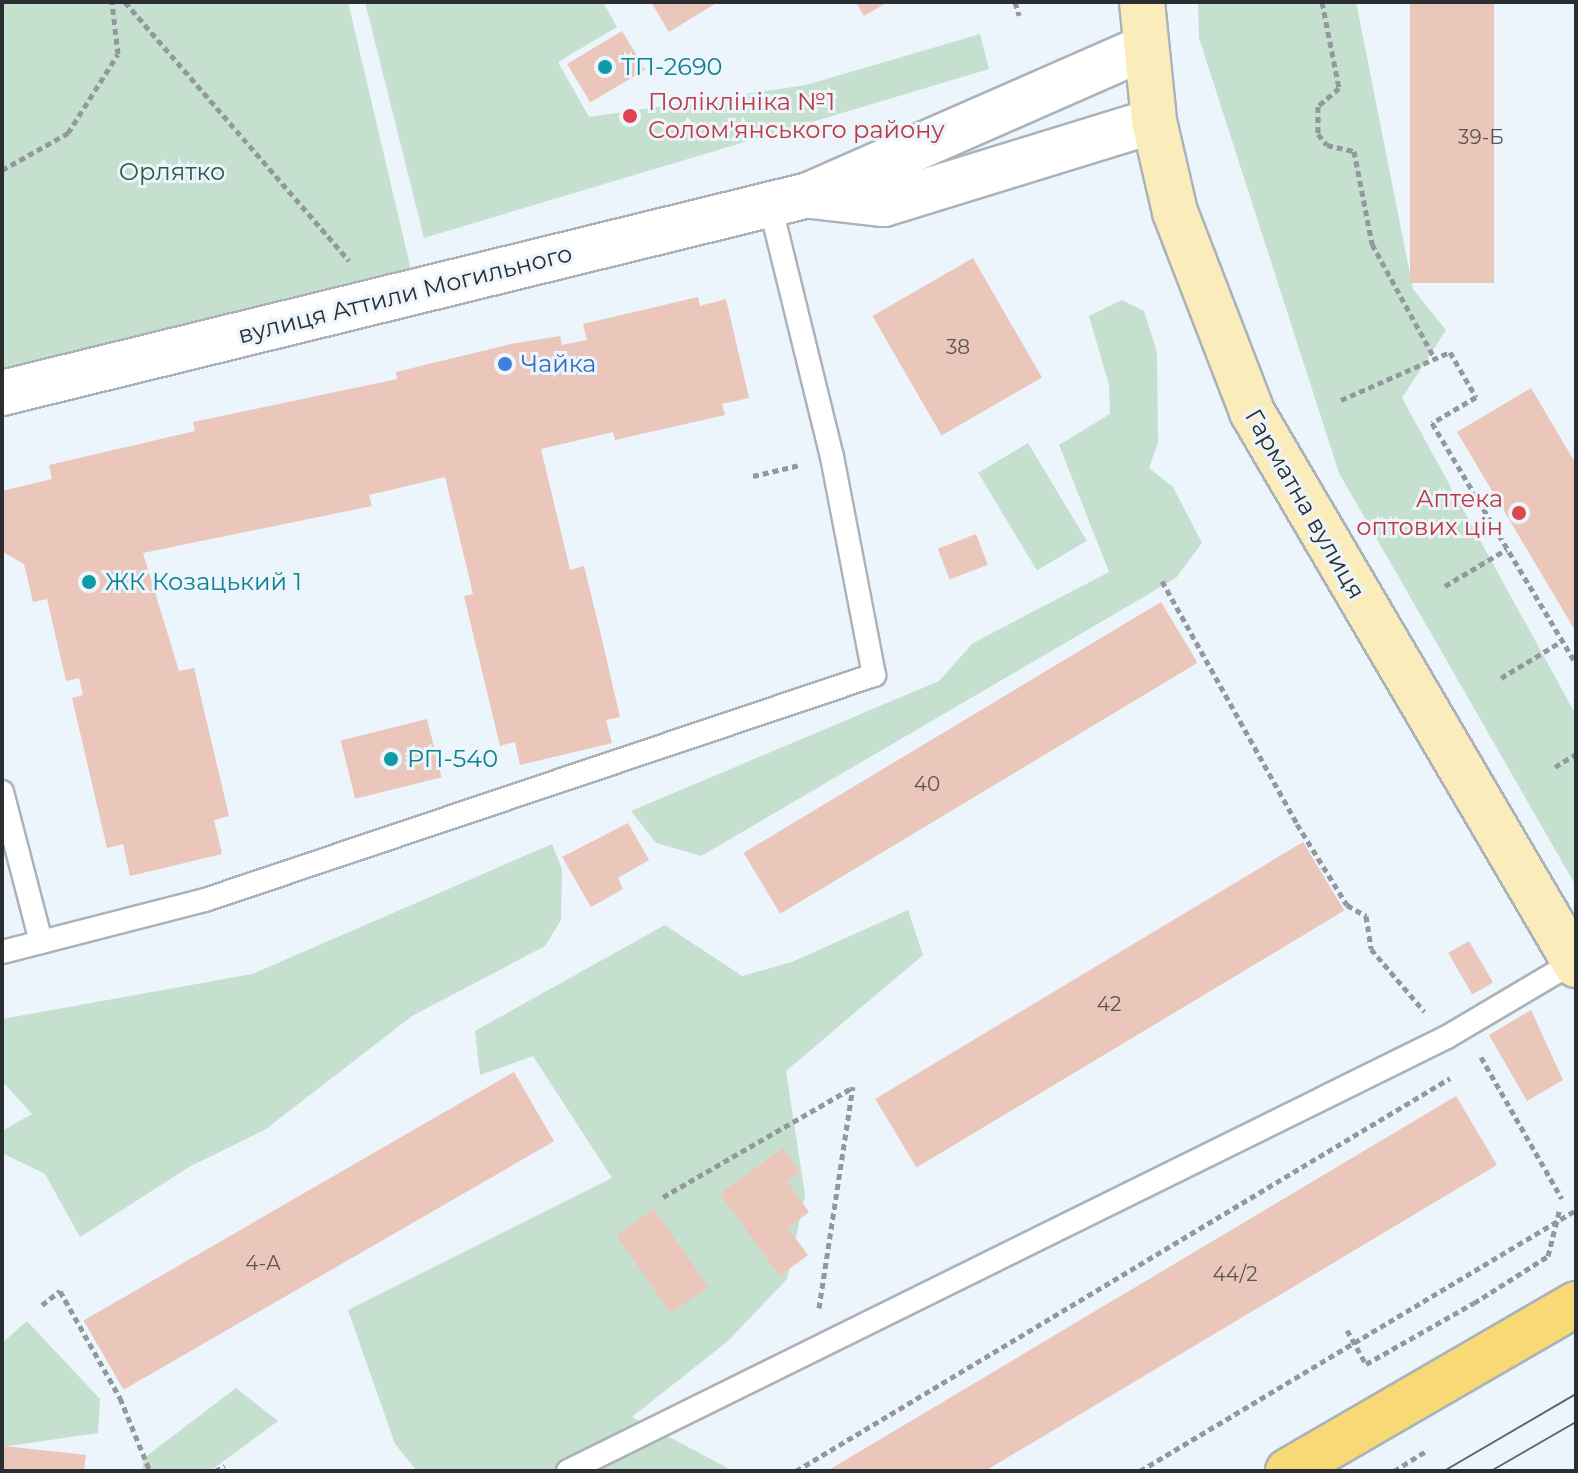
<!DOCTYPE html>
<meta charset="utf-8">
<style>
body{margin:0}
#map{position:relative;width:1578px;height:1473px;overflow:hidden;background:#ecf4fc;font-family:Montserrat,sans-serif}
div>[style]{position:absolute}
.green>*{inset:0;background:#c6e0d0;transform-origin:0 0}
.building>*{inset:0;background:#ebc6bb;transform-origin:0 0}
.path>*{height:5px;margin-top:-2.5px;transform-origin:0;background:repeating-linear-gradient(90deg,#93989e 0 6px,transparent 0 10px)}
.roads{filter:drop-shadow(2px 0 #abb2b9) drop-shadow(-2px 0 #abb2b9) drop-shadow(0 2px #abb2b9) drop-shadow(0 -2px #abb2b9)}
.lane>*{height:22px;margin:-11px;padding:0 11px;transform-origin:11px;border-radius:11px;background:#fff}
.street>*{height:44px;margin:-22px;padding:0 22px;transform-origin:22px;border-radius:22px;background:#fff}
.secondary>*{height:44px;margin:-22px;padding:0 22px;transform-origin:22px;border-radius:22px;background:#fbedbb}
.primary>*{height:44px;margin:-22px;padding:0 22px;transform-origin:22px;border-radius:22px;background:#f7da76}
.tram>*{height:2px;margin:-1px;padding:0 1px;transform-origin:1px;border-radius:1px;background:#606468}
.dots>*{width:22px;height:22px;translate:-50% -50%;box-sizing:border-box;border:4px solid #ecf4fc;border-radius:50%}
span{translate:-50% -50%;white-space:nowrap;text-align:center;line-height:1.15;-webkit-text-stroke:6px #ecf4fc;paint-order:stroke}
.number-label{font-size:20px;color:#5b5454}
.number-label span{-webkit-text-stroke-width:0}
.culture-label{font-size:24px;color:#0d838f}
.left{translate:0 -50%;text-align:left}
.health-label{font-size:24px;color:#be3a42}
.right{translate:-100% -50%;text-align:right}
.park-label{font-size:24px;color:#275f44}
.street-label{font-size:24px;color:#2b2e31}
.shop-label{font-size:24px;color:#366cbe}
.frame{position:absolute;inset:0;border:4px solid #2b2e31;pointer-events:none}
</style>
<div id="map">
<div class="green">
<i style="clip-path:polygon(2px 2px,348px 2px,415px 287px,2px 388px)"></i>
<i style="clip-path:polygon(365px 2px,603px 2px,617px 27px,558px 62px,589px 117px,806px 85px,980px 34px,989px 69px,424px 238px)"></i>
<i style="clip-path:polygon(1198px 2px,1356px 2px,1413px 289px,1446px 330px,1402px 398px,1576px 715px,1576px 886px,1339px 473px,1199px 38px)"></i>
<i style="clip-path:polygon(1122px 300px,1144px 311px,1157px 352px,1158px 443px,1149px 468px,1173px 487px,1202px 543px,1176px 578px,701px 856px,656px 843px,631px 811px,939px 681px,973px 643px,1109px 572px,1059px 445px,1110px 414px,1109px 385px,1089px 316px)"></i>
<i style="left:1028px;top:443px;width:114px;height:58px;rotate:59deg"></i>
<i style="clip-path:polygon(552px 844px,562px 869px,561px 920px,545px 946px,412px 1016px,266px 1129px,189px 1167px,80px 1237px,45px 1174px,2px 1153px,2px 1131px,32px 1114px,2px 1081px,2px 1019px,252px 974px)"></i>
<i style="clip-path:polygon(908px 910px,923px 955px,786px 1071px,805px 1195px,787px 1279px,728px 1341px,632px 1417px,733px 1471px,417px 1471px,395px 1444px,348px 1310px,612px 1178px,533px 1056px,480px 1075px,475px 1031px,665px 925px,742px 976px,792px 962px)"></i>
<i style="clip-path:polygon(27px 1321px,100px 1399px,98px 1433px,2px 1447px,2px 1343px)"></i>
<i style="clip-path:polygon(236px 1388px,278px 1421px,210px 1471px,142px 1471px,144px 1458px)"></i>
</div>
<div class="building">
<i style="clip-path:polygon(651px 2px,718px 2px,669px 32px)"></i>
<i style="clip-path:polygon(856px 2px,888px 2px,864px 16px)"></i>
<i style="left:1410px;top:2px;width:84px;height:281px"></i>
<i style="left:622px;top:31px;width:45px;height:64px;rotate:59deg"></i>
<i style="left:973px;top:258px;width:138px;height:116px;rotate:60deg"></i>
<i style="clip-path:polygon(698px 297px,700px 306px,726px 299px,749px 398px,722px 404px,725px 415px,615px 440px,613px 432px,541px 449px,570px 570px,584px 566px,599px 627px,620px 717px,606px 720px,612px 743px,520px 765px,515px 742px,500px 746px,464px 596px,473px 594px,445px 477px,369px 495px,372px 506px,143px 553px,179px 671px,194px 668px,229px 816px,214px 820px,222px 854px,130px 876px,123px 844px,107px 848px,72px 698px,83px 695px,79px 678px,66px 681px,47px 599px,33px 602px,24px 564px,3px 552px,2px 491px,52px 479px,49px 465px,195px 431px,193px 422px,397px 379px,396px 372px,511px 344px,560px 336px,562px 345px,587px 340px,583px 324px)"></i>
<i style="clip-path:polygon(1531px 388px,1576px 464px,1576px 632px,1457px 432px)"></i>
<i style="left:976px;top:534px;width:33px;height:41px;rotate:69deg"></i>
<i style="left:1161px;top:602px;width:71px;height:487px;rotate:59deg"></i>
<i style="left:427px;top:719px;width:60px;height:89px;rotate:76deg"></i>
<i style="clip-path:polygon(628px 823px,649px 860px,618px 878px,623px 889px,591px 907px,562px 857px)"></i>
<i style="left:1303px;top:842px;width:80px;height:499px;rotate:59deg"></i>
<i style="left:1469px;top:941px;width:48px;height:24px;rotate:60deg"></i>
<i style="clip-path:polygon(1531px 1010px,1563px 1080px,1527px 1101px,1489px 1035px)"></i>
<i style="left:514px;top:1072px;width:80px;height:497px;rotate:60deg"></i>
<i style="clip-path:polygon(1456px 1096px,1497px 1165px,985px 1471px,827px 1471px)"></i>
<i style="clip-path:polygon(783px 1148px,800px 1172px,787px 1181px,809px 1212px,788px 1228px,808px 1255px,780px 1276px,720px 1194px)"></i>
<i style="left:654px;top:1209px;width:95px;height:46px;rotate:55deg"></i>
<i style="clip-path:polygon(4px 1446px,86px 1455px,84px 1471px,2px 1471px)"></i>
</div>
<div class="path">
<i style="left:125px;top:2px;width:342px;rotate:49.1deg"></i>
<i style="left:1015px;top:2px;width:14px;rotate:73deg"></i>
<i style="left:1322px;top:2px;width:88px;rotate:78.8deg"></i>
<i style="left:1339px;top:88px;width:28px;rotate:139deg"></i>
<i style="left:1318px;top:106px;width:28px;rotate:90deg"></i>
<i style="left:1318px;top:134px;width:14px;rotate:51deg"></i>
<i style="left:1327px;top:145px;width:28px;rotate:13deg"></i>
<i style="left:1354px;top:151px;width:95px;rotate:79deg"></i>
<i style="left:1372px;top:244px;width:131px;rotate:61.3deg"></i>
<i style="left:2px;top:170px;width:76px;rotate:-29.3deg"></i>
<i style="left:68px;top:133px;width:93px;rotate:-57.7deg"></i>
<i style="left:118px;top:54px;width:52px;rotate:-96.6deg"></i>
<i style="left:1341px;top:400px;width:119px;rotate:-23.8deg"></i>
<i style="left:1450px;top:352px;width:52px;rotate:60deg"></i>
<i style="left:1476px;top:397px;width:51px;rotate:149.4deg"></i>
<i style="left:1432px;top:423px;width:281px;rotate:59.1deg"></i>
<i style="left:753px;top:476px;width:48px;rotate:-13.2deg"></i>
<i style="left:1162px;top:581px;width:278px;rotate:60.9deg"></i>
<i style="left:1297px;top:824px;width:95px;rotate:58.3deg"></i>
<i style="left:1347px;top:905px;width:22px;rotate:30deg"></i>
<i style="left:1366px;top:916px;width:33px;rotate:81deg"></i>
<i style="left:1371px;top:949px;width:82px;rotate:49.5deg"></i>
<i style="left:1445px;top:586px;width:72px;rotate:-30.8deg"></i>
<i style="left:1501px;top:678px;width:71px;rotate:-31.2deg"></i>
<i style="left:1555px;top:767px;width:25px;rotate:-32deg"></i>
<i style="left:1481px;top:1057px;width:163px;rotate:60.3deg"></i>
<i style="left:663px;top:1197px;width:218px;rotate:-30deg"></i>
<i style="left:42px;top:1305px;width:23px;rotate:-38deg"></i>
<i style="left:60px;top:1291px;width:123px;rotate:60.7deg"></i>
<i style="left:120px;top:1398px;width:79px;rotate:67.7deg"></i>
<i style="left:819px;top:1308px;width:224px;rotate:-81.3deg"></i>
<i style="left:1347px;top:1330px;width:39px;rotate:61deg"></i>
<i style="left:1366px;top:1364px;width:124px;rotate:-29.5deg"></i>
<i style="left:1474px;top:1303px;width:88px;rotate:-32.4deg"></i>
<i style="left:1548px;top:1256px;width:49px;rotate:-76deg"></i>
<i style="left:215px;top:1471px;width:11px;rotate:-27deg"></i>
<i style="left:796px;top:1471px;width:763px;rotate:-31deg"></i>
<i style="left:1140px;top:1471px;width:508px;rotate:-30.91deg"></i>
<i style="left:1394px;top:1471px;width:40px;rotate:-32deg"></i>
</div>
<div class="roads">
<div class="lane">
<i style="left:2px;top:792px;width:155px;rotate:75.4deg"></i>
<i style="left:2px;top:952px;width:210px;rotate:-14.4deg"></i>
<i style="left:205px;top:900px;width:706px;rotate:-18.59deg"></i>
<i style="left:874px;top:675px;width:222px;rotate:-100.9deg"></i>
<i style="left:832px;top:457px;width:260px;rotate:-103.8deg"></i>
<i style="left:568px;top:1471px;width:980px;rotate:-26.28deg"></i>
<i style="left:1447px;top:1037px;width:147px;rotate:-30.6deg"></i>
</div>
<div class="street">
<i style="left:811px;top:196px;width:73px;rotate:6.3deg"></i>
<i style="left:884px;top:204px;width:282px;rotate:-17.1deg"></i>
<i style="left:2px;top:393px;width:831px;rotate:-13.79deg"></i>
<i style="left:809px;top:195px;width:366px;rotate:-23.7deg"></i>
</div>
<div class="secondary">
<i style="left:1142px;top:2px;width:120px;rotate:84.2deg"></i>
<i style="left:1154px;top:121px;width:93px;rotate:77deg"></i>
<i style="left:1175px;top:212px;width:214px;rotate:68.9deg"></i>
<i style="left:1252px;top:412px;width:641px;rotate:59.63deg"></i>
</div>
<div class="primary">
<i style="left:1288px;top:1471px;width:333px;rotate:-30.1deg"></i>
</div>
</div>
<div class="tram">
<i style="left:1444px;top:1471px;width:153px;rotate:-30.3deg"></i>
<i style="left:1491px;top:1471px;width:98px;rotate:-30deg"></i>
</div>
<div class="dots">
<i style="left:605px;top:67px;background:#0f9aa8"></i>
<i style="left:630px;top:116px;background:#e0444e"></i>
<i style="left:505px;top:364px;background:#3f7fe0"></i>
<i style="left:1519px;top:513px;background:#e0444e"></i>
<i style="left:89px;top:582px;background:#0f9aa8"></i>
<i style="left:391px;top:759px;background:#0f9aa8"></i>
</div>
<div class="number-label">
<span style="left:1481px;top:137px">39-Б</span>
<span style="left:958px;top:347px">38</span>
<span style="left:927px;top:784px">40</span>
<span style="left:1109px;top:1004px">42</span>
<span style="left:263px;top:1263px">4-А</span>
<span style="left:1235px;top:1274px">44/2</span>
</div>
<div class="culture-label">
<span class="left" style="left:621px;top:67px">ТП-2690</span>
<span class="left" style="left:105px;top:582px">ЖК Козацький 1</span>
<span class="left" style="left:407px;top:759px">РП-540</span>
</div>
<div class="health-label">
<span class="left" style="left:648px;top:116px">Поліклініка №1<br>Солом'янського району</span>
<span class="right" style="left:1503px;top:513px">Аптека<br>оптових цін</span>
</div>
<div class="park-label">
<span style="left:172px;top:172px">Орлятко</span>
</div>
<div class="street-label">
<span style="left:405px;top:294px;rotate:-14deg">вулиця Аттили Могильного</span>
<span style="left:1305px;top:504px;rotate:60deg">Гарматна вулиця</span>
</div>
<div class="shop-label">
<span class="left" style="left:521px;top:364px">Чайка</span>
</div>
<div class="frame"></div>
</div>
